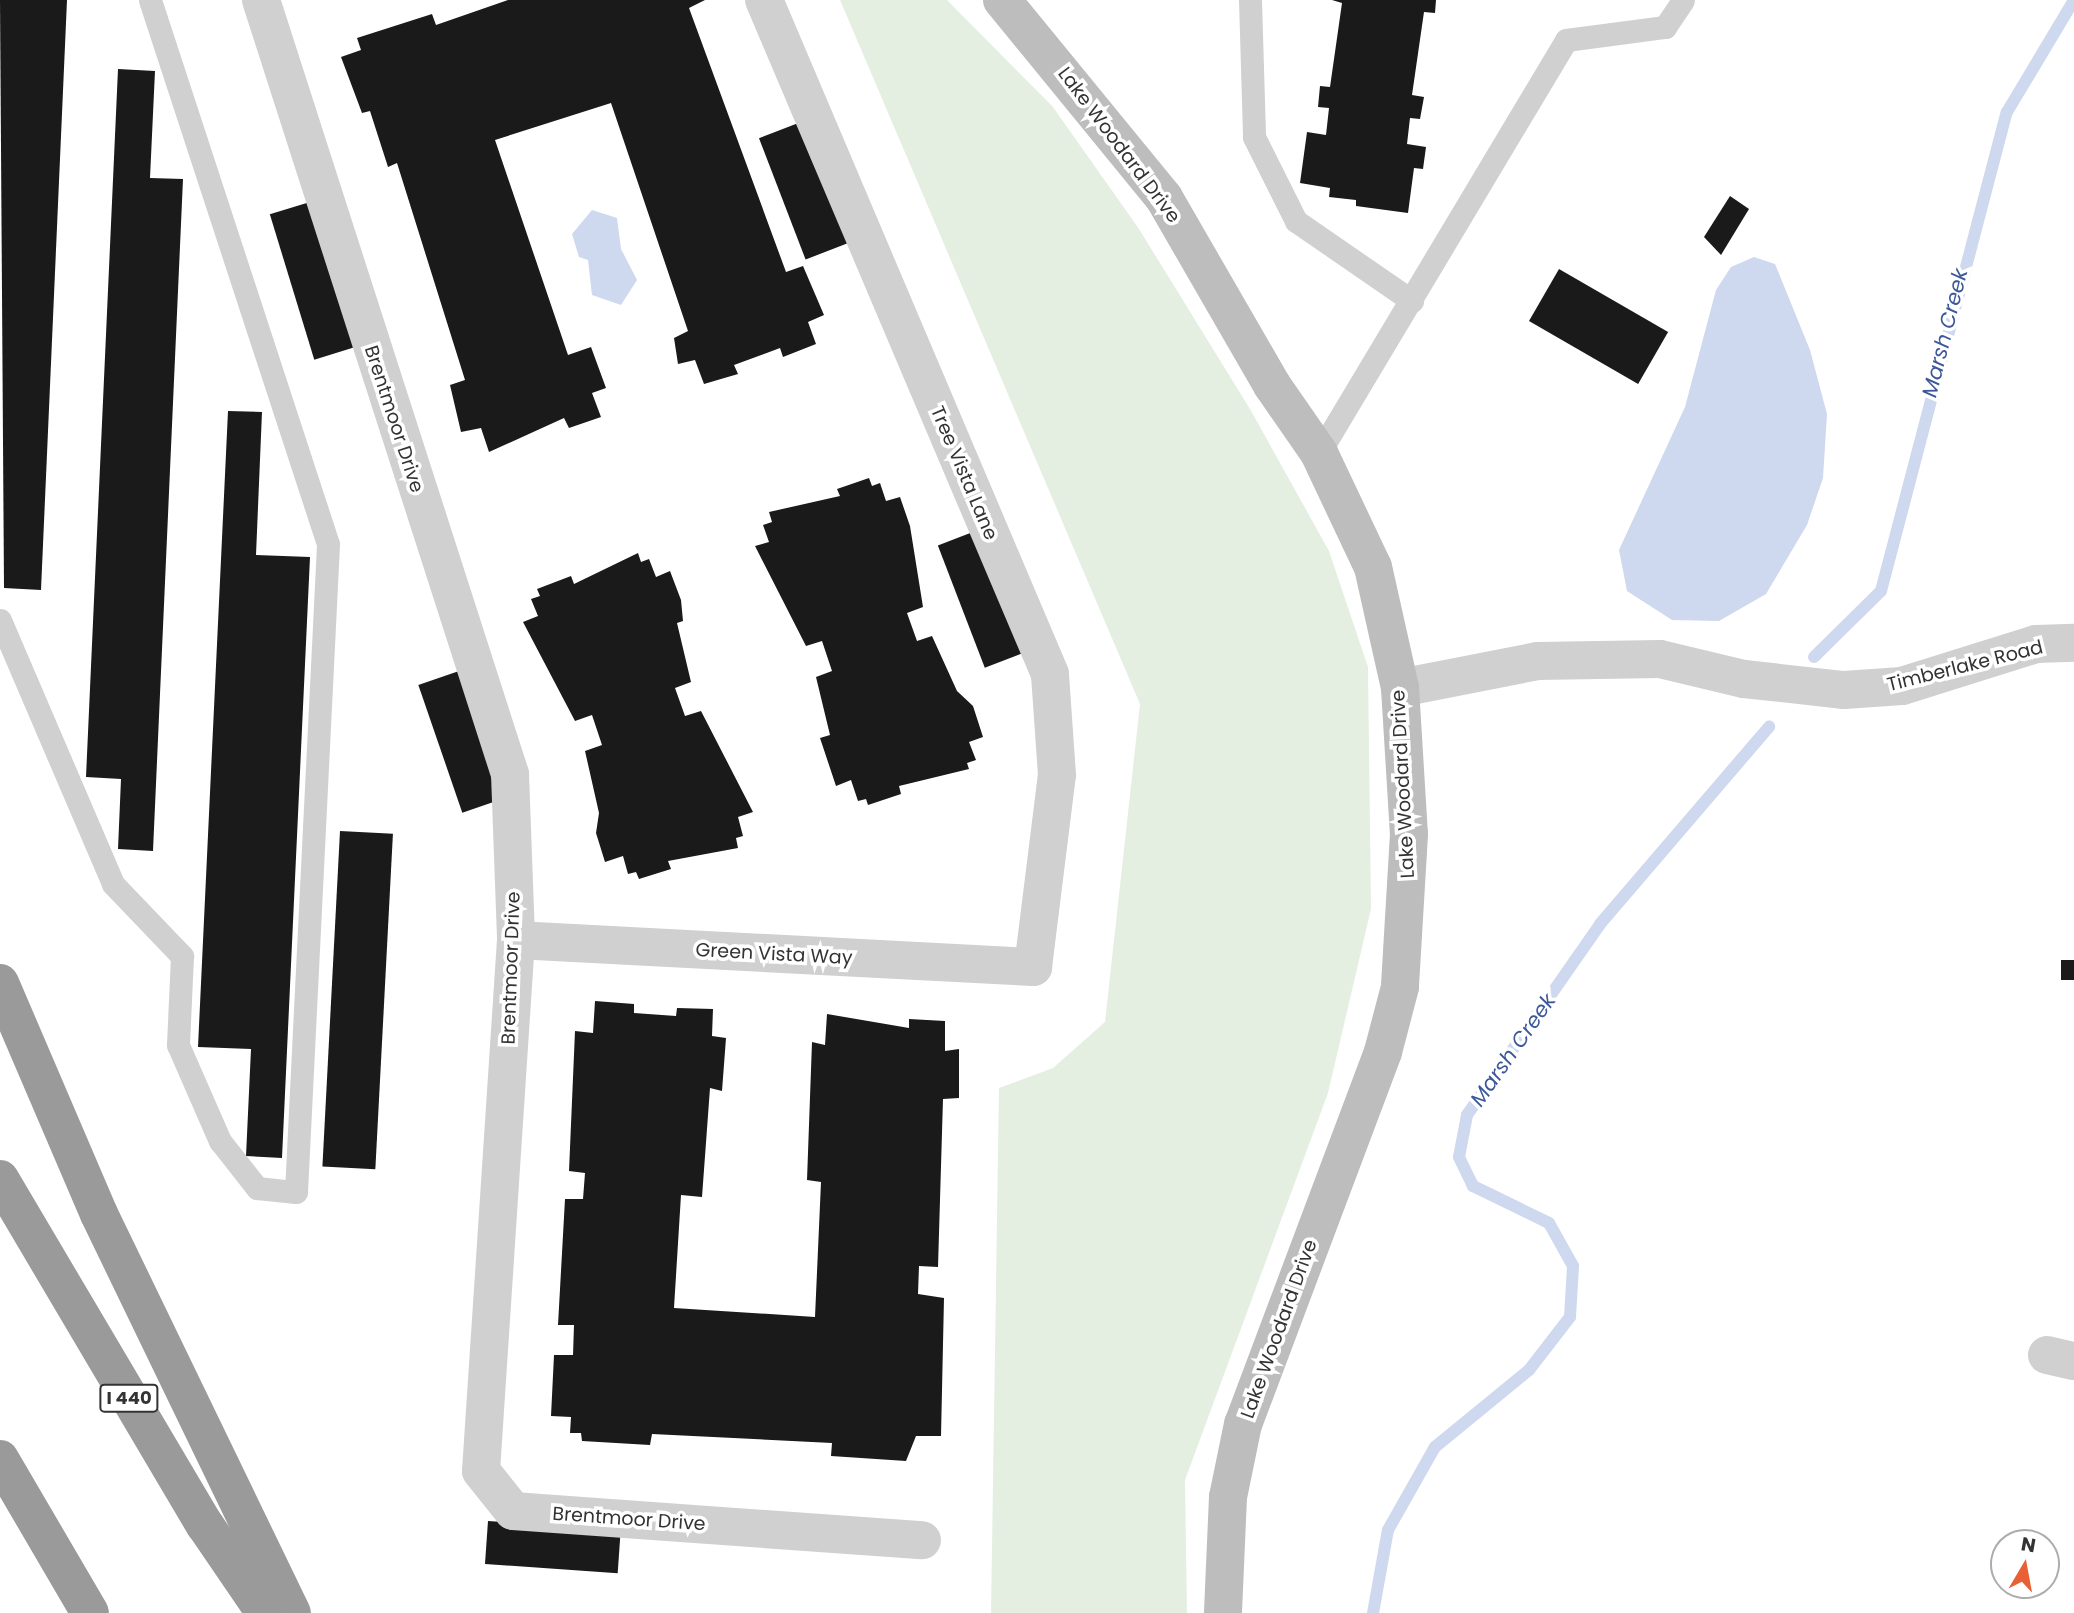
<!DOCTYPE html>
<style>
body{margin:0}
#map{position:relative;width:2074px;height:1613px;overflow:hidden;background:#fff;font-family:Poppins,sans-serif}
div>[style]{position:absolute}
.green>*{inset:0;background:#e4efe1}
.water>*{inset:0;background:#ced8ee}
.stream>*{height:12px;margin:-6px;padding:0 6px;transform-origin:6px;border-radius:6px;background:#ced8ee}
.building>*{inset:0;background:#1a1a1a;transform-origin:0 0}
.lane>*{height:23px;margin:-11.5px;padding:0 11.5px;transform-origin:11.5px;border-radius:11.5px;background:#d0d0d0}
.street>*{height:38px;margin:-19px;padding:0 19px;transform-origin:19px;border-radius:19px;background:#d0d0d0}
.secondary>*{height:38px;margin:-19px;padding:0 19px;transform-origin:19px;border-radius:19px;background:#bdbdbd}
.highway>*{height:38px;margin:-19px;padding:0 19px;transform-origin:19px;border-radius:19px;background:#9a9a9a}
span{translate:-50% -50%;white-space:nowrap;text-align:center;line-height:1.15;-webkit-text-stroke:7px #fff;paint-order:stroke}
.shield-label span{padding:2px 5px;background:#fff;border:2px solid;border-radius:5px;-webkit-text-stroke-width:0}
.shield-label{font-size:18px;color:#333;font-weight:700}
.street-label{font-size:19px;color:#333}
.water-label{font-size:21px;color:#3d5898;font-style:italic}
.north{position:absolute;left:1990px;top:1529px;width:70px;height:70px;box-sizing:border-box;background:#fff;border:2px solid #adadad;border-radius:50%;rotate:10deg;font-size:19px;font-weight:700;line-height:28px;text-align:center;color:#333}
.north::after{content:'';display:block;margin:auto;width:24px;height:32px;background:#ea6035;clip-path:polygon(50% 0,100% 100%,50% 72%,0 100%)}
</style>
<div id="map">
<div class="green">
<i style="clip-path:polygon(840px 0,947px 0,1053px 107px,1139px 229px,1250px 409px,1329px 551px,1368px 667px,1371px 909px,1328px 1093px,1185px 1480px,1187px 1613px,991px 1613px,999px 1088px,1053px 1068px,1105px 1022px,1140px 704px)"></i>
</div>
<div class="water">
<i style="clip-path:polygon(592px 210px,617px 218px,621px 249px,637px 280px,621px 305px,592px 295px,588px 260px,579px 257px,572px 234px)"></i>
<i style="clip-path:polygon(1754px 257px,1775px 264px,1810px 350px,1827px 414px,1823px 478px,1807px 525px,1766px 594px,1719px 621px,1672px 620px,1627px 591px,1619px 550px,1685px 407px,1716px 290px,1731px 267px)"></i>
</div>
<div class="stream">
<i style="left:1814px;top:657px;width:94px;rotate:-44.6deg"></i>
<i style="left:1881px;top:591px;width:495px;rotate:-75.3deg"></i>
<i style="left:2007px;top:112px;width:131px;rotate:-59.1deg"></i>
<i style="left:1373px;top:1613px;width:84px;rotate:-79.8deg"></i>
<i style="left:1388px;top:1530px;width:95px;rotate:-60.5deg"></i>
<i style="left:1435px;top:1447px;width:122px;rotate:-39.3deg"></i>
<i style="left:1529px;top:1370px;width:67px;rotate:-52.3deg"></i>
<i style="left:1570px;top:1317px;width:51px;rotate:-86.6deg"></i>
<i style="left:1573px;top:1266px;width:49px;rotate:-119.2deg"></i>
<i style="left:1549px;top:1223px;width:85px;rotate:-154deg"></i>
<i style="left:1473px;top:1186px;width:32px;rotate:-116deg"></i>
<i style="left:1459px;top:1157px;width:43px;rotate:-79.2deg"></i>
<i style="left:1467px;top:1115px;width:233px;rotate:-55.1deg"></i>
<i style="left:1600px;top:924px;width:260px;rotate:-49.4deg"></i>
</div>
<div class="building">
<i style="clip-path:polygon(0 0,67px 0,41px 590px,4px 588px)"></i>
<i style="clip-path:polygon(508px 0,705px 0,689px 8px,786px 272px,803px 266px,824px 315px,808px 322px,816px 344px,783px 357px,780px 348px,734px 365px,738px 374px,704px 384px,695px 360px,678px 364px,674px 338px,688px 331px,611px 103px,495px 140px,568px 355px,591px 347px,606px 388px,592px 393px,601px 417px,569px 428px,564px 418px,489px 452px,481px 428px,461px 432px,450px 385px,465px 380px,397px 163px,388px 167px,370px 111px,362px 113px,341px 57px,361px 50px,357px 38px,432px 14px,436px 25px)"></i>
<i style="clip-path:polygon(1332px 0,1436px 0,1435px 13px,1424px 12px,1412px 95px,1424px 97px,1420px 119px,1410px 118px,1407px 144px,1426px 147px,1423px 169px,1414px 168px,1408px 213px,1356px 206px,1356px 200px,1329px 197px,1330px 188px,1300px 183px,1307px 132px,1326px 135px,1329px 108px,1318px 107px,1320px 86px,1330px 87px,1342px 3px)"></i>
<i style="clip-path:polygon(118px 69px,155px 71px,150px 178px,183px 179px,153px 851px,118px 849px,121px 779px,86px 777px)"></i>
<i style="left:801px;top:122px;width:130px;height:45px;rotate:69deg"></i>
<i style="clip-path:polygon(1730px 196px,1749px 209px,1721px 255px,1704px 237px)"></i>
<i style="left:310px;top:202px;width:152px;height:42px;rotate:73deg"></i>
<i style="left:1559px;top:269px;width:126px;height:60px;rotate:30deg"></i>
<i style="clip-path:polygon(228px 411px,262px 412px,256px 555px,310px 557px,282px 1158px,246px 1156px,251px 1049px,198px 1047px)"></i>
<i style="clip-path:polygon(869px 478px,872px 486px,880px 483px,886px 501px,900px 497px,910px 526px,923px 607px,907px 613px,917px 641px,932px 636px,957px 691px,973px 706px,983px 737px,969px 742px,976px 760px,967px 763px,969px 769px,899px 786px,901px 794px,868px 805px,866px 799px,858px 801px,851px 780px,836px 786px,820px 738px,830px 735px,816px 677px,832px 671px,822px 641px,806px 646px,755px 546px,769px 542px,763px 525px,772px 522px,769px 512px,840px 496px,837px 489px)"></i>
<i style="left:978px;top:530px;width:131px;height:43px;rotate:69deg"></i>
<i style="clip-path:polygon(638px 553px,641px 562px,649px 559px,656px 577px,670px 571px,681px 600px,683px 621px,677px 623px,691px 682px,675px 688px,685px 716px,701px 711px,753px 812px,738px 817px,743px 836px,736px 838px,738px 848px,668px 861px,671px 869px,639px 879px,636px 872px,628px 874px,623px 856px,605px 862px,596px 833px,599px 813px,585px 751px,602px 745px,592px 715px,575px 721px,523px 622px,538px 616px,531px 599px,540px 596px,537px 589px,571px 576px,574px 584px)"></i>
<i style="left:459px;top:671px;width:135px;height:43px;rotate:71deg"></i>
<i style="left:340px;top:831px;width:53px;height:336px;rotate:3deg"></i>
<i style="left:2061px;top:960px;width:13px;height:20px"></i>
<i style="clip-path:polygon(595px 1001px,634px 1004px,634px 1013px,676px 1016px,677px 1008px,713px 1009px,712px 1036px,726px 1038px,722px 1091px,710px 1088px,702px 1197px,681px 1195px,674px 1308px,815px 1317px,821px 1182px,807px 1180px,812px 1042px,825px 1045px,827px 1014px,909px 1028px,909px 1019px,945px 1021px,945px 1051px,959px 1049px,959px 1098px,943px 1099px,938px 1267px,919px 1266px,918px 1294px,944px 1298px,941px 1436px,916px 1436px,906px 1461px,831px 1456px,832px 1443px,652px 1434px,650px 1445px,582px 1441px,581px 1433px,570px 1433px,571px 1417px,551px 1416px,554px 1355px,573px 1355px,574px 1325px,558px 1325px,565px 1199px,583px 1199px,585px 1173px,569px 1171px,575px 1031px,593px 1033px)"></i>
<i style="left:488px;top:1521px;width:133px;height:43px;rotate:4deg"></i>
</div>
<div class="lane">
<i style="left:1250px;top:0;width:137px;rotate:88.3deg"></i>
<i style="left:1254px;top:137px;width:94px;rotate:63.4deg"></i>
<i style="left:1296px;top:221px;width:141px;rotate:34.6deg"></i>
<i style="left:1319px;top:453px;width:481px;rotate:-59.1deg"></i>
<i style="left:1566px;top:40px;width:100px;rotate:-7.5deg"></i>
<i style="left:1665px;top:27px;width:32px;rotate:-56deg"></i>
<i style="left:0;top:620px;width:287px;rotate:66.8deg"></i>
<i style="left:113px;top:884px;width:100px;rotate:46.2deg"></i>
<i style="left:182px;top:956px;width:89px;rotate:92.6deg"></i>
<i style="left:178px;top:1045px;width:105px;rotate:66.4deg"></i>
<i style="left:220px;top:1141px;width:60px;rotate:51.8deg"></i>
<i style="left:257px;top:1188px;width:39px;rotate:6deg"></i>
<i style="left:296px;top:1192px;width:649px;rotate:-87.17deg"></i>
<i style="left:328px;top:544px;width:572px;rotate:-108.12deg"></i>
</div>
<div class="street">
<i style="left:261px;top:0;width:813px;rotate:72.17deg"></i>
<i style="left:510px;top:774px;width:166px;rotate:87.9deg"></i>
<i style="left:516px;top:940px;width:532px;rotate:93.77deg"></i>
<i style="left:481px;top:1471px;width:51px;rotate:51.3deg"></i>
<i style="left:513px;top:1511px;width:410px;rotate:4.1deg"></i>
<i style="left:1400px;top:688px;width:140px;rotate:-11.1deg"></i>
<i style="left:1537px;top:661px;width:123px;rotate:-0.9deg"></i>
<i style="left:1660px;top:659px;width:86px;rotate:13.4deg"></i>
<i style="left:1744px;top:679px;width:101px;rotate:6.3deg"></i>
<i style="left:1844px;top:690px;width:58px;rotate:-3.9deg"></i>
<i style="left:1902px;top:686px;width:140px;rotate:-17.4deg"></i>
<i style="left:2036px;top:644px;width:38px;rotate:-2deg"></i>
<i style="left:516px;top:940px;width:518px;rotate:2.99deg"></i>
<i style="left:1033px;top:967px;width:193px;rotate:-82.9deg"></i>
<i style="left:1057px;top:775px;width:101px;rotate:-94deg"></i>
<i style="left:1050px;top:674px;width:732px;rotate:-112.99deg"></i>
<i style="left:2047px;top:1355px;width:28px;rotate:13deg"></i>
</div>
<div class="secondary">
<i style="left:1002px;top:0;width:256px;rotate:50.7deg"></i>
<i style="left:1164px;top:198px;width:216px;rotate:60deg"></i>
<i style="left:1272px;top:385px;width:83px;rotate:55.3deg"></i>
<i style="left:1319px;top:453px;width:126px;rotate:64.7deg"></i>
<i style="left:1373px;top:567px;width:124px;rotate:77.4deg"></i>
<i style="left:1400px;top:688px;width:146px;rotate:86.5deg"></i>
<i style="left:1409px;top:834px;width:153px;rotate:93.4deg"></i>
<i style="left:1400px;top:987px;width:67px;rotate:104.7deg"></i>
<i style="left:1383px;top:1052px;width:397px;rotate:110.6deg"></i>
<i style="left:1243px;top:1424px;width:75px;rotate:101.6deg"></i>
<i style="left:1228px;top:1497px;width:116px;rotate:92.5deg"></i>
</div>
<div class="highway">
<i style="left:0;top:983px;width:251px;rotate:66.8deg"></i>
<i style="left:99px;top:1214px;width:443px;rotate:64.2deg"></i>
<i style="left:0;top:1179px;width:402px;rotate:59.4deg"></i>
<i style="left:205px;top:1525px;width:107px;rotate:55.7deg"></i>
<i style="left:0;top:1459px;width:178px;rotate:59.7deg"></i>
</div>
<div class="shield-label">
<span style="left:129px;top:1398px">I 440</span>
</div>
<div class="street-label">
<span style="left:1119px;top:145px;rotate:53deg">Lake Woodard Drive</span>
<span style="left:394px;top:419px;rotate:72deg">Brentmoor Drive</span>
<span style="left:964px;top:473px;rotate:67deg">Tree Vista Lane</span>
<span style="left:1965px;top:666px;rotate:-14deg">Timberlake Road</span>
<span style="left:1403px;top:784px;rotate:-93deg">Lake Woodard Drive</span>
<span style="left:774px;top:954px;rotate:3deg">Green Vista Way</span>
<span style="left:511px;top:968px;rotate:-88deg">Brentmoor Drive</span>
<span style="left:1279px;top:1329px;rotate:-70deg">Lake Woodard Drive</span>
<span style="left:629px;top:1519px;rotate:4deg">Brentmoor Drive</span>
</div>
<div class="water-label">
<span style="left:1945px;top:333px;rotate:-76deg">Marsh Creek</span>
<span style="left:1513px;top:1050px;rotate:-55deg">Marsh Creek</span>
</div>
<div class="north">N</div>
</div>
